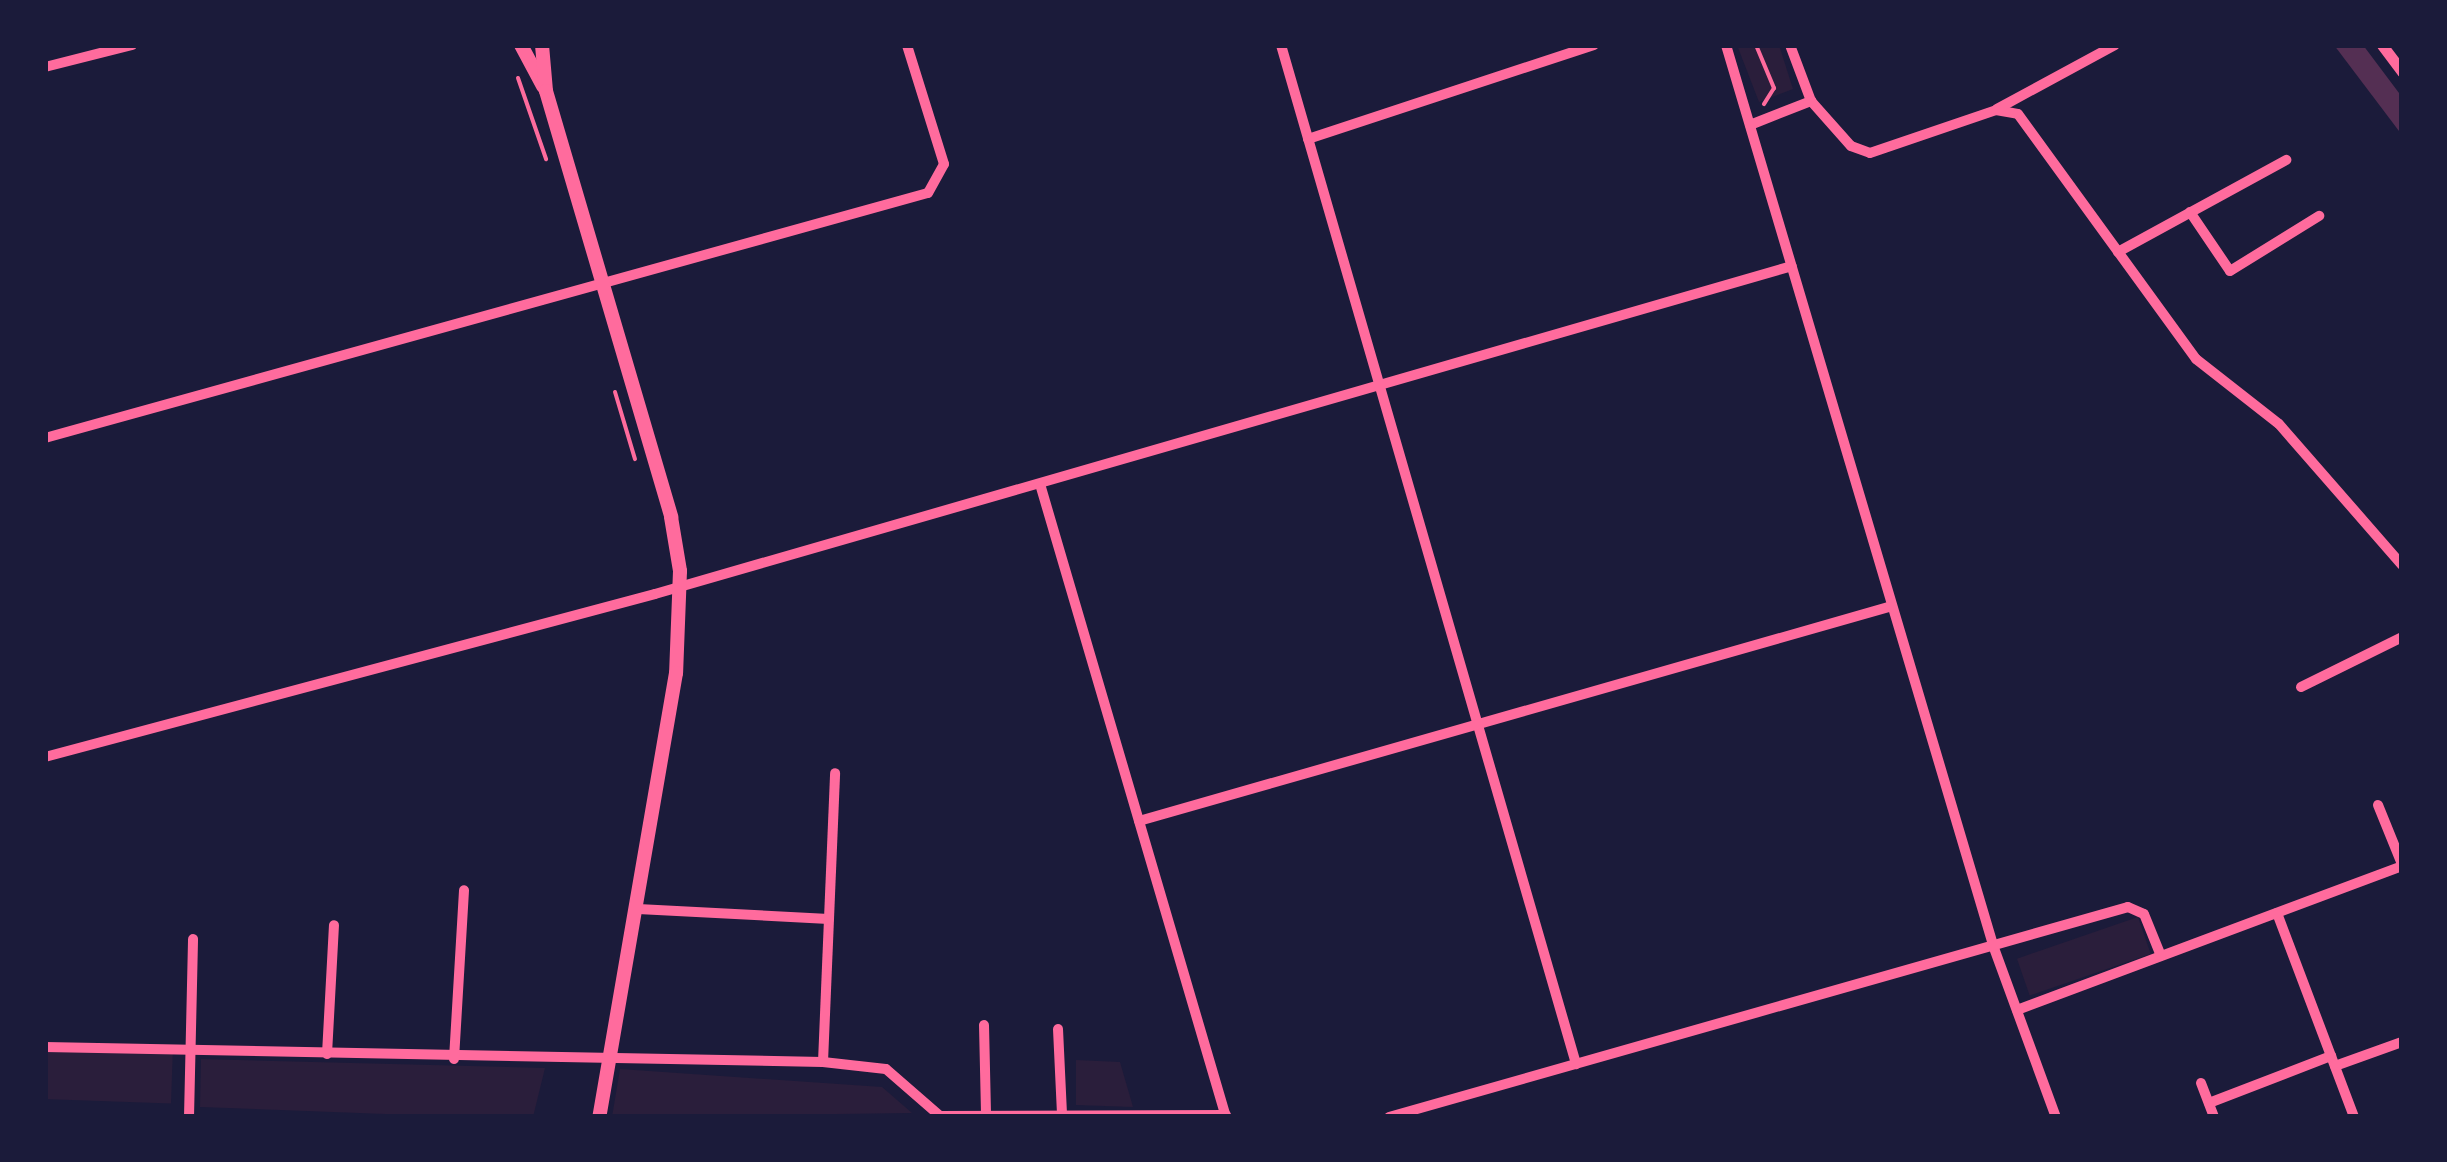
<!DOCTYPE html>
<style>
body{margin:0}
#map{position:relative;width:2447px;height:1162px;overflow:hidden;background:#1b1b3a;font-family:Overpass,sans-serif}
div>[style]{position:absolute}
.green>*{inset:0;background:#2a1e3b;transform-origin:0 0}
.building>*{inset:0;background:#542f53}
.path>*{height:4px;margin:-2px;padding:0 2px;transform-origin:2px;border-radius:2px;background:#ff6b9d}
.minor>*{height:10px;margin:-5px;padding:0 5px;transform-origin:5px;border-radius:5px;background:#ff6b9d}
.tertiary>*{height:11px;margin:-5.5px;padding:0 5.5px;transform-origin:5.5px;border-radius:5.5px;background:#ff6b9d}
.secondary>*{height:14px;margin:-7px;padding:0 7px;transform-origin:7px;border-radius:7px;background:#ff6b9d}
span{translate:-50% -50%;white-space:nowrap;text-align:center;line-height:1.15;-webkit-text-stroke:10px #1b1b3a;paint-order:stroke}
.frame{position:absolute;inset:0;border:48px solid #1b1b3a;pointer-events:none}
</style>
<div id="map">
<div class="green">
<i style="clip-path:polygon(1737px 45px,1779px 45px,1793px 89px,1759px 102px)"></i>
<i style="left:2138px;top:917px;width:39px;height:128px;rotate:71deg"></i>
<i style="left:45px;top:1044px;width:128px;height:55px;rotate:2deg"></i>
<i style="clip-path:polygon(201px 1059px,545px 1068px,533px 1117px,464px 1117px,200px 1107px)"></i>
<i style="clip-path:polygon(1076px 1060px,1120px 1062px,1133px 1107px,1076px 1105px)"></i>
<i style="clip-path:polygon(620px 1069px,882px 1087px,912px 1113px,612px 1117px)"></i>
</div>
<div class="building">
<i style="clip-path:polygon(2334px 45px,2363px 45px,2402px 97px,2402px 135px)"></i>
</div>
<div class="path">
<i style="left:1756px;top:45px;width:47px;rotate:67.3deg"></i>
<i style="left:1774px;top:88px;width:19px;rotate:122deg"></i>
<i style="left:518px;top:78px;width:86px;rotate:70.9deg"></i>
<i style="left:615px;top:392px;width:70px;rotate:73.4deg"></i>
</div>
<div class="minor">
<i style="left:1281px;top:45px;width:1061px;rotate:73.85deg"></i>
<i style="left:1726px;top:45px;width:942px;rotate:73.47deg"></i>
<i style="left:1994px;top:948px;width:180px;rotate:69.9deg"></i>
<i style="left:1790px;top:45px;width:60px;rotate:69.4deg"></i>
<i style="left:1811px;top:101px;width:60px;rotate:48.4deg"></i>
<i style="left:1851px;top:146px;width:20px;rotate:20deg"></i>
<i style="left:1870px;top:153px;width:133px;rotate:-18.8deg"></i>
<i style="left:1996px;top:110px;width:22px;rotate:10deg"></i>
<i style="left:2018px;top:114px;width:303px;rotate:54deg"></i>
<i style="left:2196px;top:359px;width:105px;rotate:38.1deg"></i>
<i style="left:2279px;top:424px;width:187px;rotate:48.9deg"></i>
<i style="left:45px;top:67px;width:90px;rotate:-14.2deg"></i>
<i style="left:1997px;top:109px;width:134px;rotate:-28.5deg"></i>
<i style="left:1750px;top:125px;width:66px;rotate:-21.5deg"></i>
<i style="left:1308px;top:139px;width:301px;rotate:-18.2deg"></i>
<i style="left:2190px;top:212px;width:71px;rotate:55.9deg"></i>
<i style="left:2230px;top:271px;width:105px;rotate:-31.7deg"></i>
<i style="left:2118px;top:252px;width:192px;rotate:-28.7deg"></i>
<i style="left:45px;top:438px;width:916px;rotate:-15.51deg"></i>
<i style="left:928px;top:193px;width:33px;rotate:-61deg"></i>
<i style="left:944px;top:164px;width:125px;rotate:-107.3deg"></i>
<i style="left:1040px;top:484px;width:660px;rotate:73.63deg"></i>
<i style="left:2301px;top:687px;width:113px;rotate:-26.3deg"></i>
<i style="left:45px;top:757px;width:631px;rotate:-14.96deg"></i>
<i style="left:655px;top:594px;width:1183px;rotate:-16.09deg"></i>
<i style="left:2378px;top:805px;width:64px;rotate:67.9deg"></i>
<i style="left:1139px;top:821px;width:780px;rotate:-15.93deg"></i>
<i style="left:638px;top:909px;width:191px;rotate:3deg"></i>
<i style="left:2277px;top:913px;width:218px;rotate:69.3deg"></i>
<i style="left:2017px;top:1010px;width:411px;rotate:-20.5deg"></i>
<i style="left:984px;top:1025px;width:91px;rotate:88.7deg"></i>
<i style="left:1058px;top:1029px;width:86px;rotate:87.3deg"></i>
<i style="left:45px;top:1047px;width:778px;rotate:1.1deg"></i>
<i style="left:823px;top:1062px;width:63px;rotate:6.3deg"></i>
<i style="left:886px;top:1069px;width:72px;rotate:41deg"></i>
<i style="left:940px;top:1116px;width:286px;rotate:-0.2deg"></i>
<i style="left:327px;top:1054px;width:129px;rotate:-86.9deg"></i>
<i style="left:454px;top:1059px;width:169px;rotate:-86.6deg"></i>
<i style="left:823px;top:1062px;width:289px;rotate:-87.6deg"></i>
<i style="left:2335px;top:1066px;width:71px;rotate:-19.7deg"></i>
<i style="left:2201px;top:1083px;width:36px;rotate:69deg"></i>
<i style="left:2209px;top:1103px;width:131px;rotate:-21.1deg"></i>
<i style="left:189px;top:1117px;width:178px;rotate:-88.7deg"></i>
<i style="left:1389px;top:1117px;width:768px;rotate:-15.86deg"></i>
<i style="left:2128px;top:907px;width:17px;rotate:24deg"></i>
<i style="left:2144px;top:914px;width:45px;rotate:68deg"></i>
</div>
<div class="tertiary">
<i style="left:2382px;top:45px;width:34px;rotate:53deg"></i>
</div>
<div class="secondary">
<i style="left:521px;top:45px;width:47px;rotate:61.8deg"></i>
<i style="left:542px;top:45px;width:46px;rotate:85deg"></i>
<i style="left:546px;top:91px;width:444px;rotate:73.6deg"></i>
<i style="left:671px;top:517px;width:55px;rotate:80.5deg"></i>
<i style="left:680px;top:571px;width:102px;rotate:92.2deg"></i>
<i style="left:676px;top:673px;width:451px;rotate:99.8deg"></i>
</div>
<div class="frame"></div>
</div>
